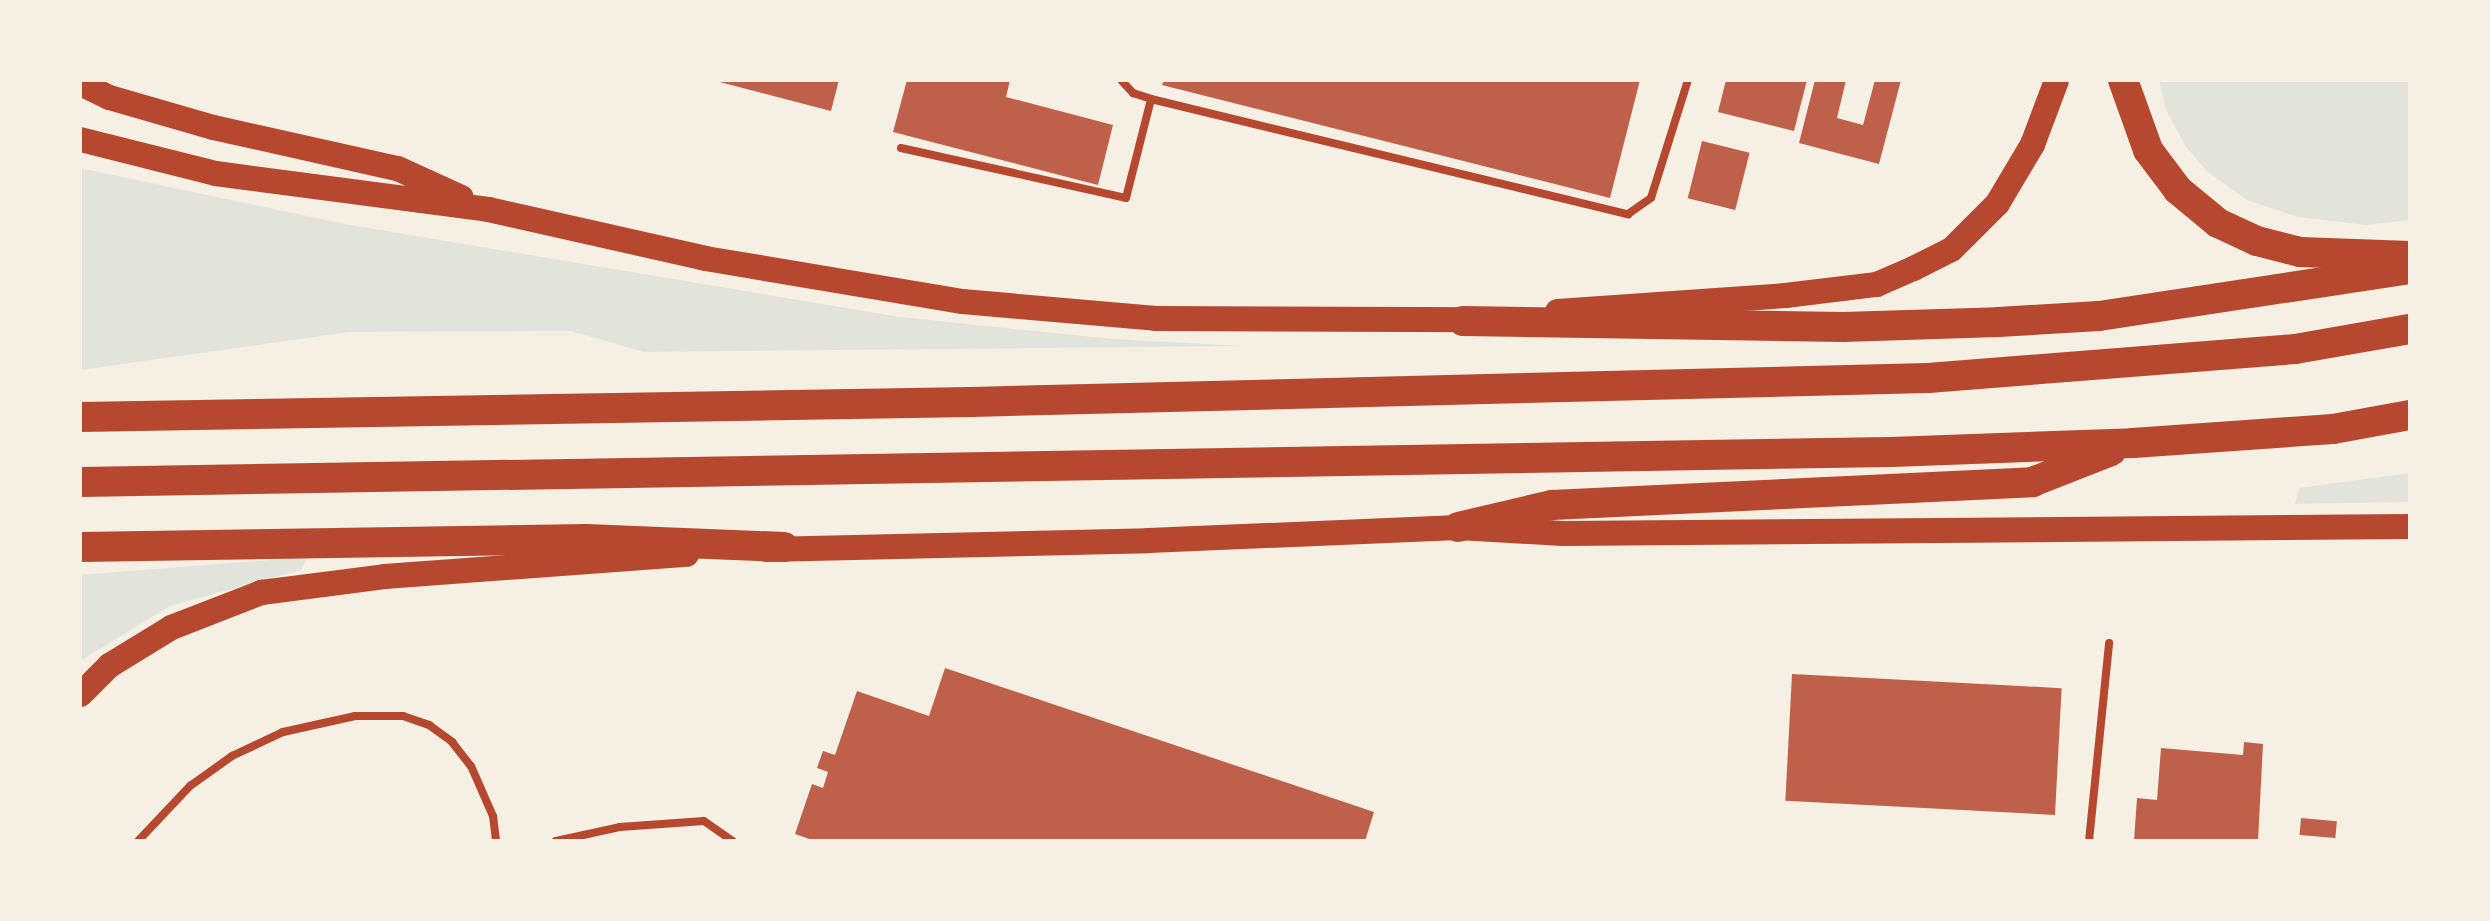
<!DOCTYPE html>
<style>
body{margin:0}
#map{position:relative;width:2490px;height:921px;overflow:hidden;background:#f6efe4;font-family:"IBM Plex Serif",serif}
div>[style]{position:absolute}
.green>*{inset:0;background:#e2e4dc}
.building>*{inset:0;background:#bf614a;transform-origin:0 0}
.service>*{height:8px;margin:-4px;padding:0 4px;transform-origin:4px;border-radius:4px;background:#b5482f}
.primary>*{height:25px;margin:-12.5px;padding:0 12.5px;transform-origin:12.5px;border-radius:12.5px;background:#b5482f}
.motorway>*{height:30px;margin:-15px;padding:0 15px;transform-origin:15px;border-radius:15px;background:#b5482f}
span{translate:-50% -50%;white-space:nowrap;text-align:center;line-height:1.15;-webkit-text-stroke:10px #f6efe4;paint-order:stroke}
.frame{position:absolute;inset:0;border:82px solid #f6efe4;pointer-events:none}
</style>
<div id="map">
<div class="green">
<i style="clip-path:polygon(2159px 80px,2410px 80px,2410px 220px,2366px 225px,2298px 217px,2247px 200px,2208px 172px,2186px 147px,2166px 110px)"></i>
<i style="clip-path:polygon(80px 168px,345px 224px,900px 317px,1113px 339px,1243px 346px,644px 352px,571px 331px,349px 332px,80px 370px)"></i>
<i style="clip-path:polygon(2410px 473px,2410px 502px,2295px 504px,2299px 488px)"></i>
<i style="clip-path:polygon(307px 557px,301px 570px,170px 606px,80px 661px,80px 575px)"></i>
</div>
<div class="building">
<i style="clip-path:polygon(712px 80px,839px 80px,831px 111px)"></i>
<i style="clip-path:polygon(907px 80px,1010px 80px,1006px 97px,1113px 125px,1098px 185px,893px 132px)"></i>
<i style="clip-path:polygon(1164px 80px,1640px 80px,1610px 198px,1162px 85px)"></i>
<i style="clip-path:polygon(1726px 80px,1807px 80px,1794px 131px,1718px 112px)"></i>
<i style="clip-path:polygon(1815px 80px,1846px 80px,1837px 118px,1863px 125px,1875px 80px,1901px 80px,1879px 164px,1799px 143px)"></i>
<i style="left:1702px;top:141px;width:49px;height:59px;rotate:14deg"></i>
<i style="clip-path:polygon(945px 668px,1374px 812px,1365px 841px,815px 841px,795px 834px,812px 784px,823px 788px,828px 772px,817px 768px,823px 751px,835px 755px,857px 691px,929px 716px)"></i>
<i style="left:1792px;top:674px;width:270px;height:127px;rotate:3deg"></i>
<i style="clip-path:polygon(2244px 742px,2263px 744px,2258px 841px,2134px 841px,2137px 798px,2157px 800px,2161px 748px,2243px 755px)"></i>
<i style="left:2301px;top:818px;width:36px;height:17px;rotate:5deg"></i>
</div>
<div class="service">
<i style="left:1121px;top:80px;width:18px;rotate:47deg"></i>
<i style="left:1133px;top:93px;width:19px;rotate:18deg"></i>
<i style="left:1151px;top:99px;width:491px;rotate:13.6deg"></i>
<i style="left:1628px;top:214px;width:28px;rotate:-35deg"></i>
<i style="left:1651px;top:198px;width:124px;rotate:-72.6deg"></i>
<i style="left:901px;top:148px;width:230px;rotate:12.5deg"></i>
<i style="left:1126px;top:198px;width:102px;rotate:-75.8deg"></i>
<i style="left:138px;top:841px;width:76px;rotate:-46.6deg"></i>
<i style="left:190px;top:786px;width:52px;rotate:-35.5deg"></i>
<i style="left:232px;top:756px;width:56px;rotate:-25.2deg"></i>
<i style="left:283px;top:732px;width:74px;rotate:-12.5deg"></i>
<i style="left:355px;top:716px;width:48px"></i>
<i style="left:403px;top:716px;width:28px;rotate:19deg"></i>
<i style="left:429px;top:725px;width:29px;rotate:36deg"></i>
<i style="left:452px;top:742px;width:31px;rotate:52deg"></i>
<i style="left:471px;top:766px;width:55px;rotate:66.3deg"></i>
<i style="left:493px;top:816px;width:25px;rotate:83deg"></i>
<i style="left:556px;top:841px;width:66px;rotate:-12.3deg"></i>
<i style="left:620px;top:827px;width:84px;rotate:-4.1deg"></i>
<i style="left:704px;top:821px;width:35px;rotate:35deg"></i>
<i style="left:2089px;top:841px;width:199px;rotate:-84.2deg"></i>
</div>
<div class="primary">
<i style="left:80px;top:83px;width:32px;rotate:26deg"></i>
<i style="left:109px;top:97px;width:108px;rotate:16.1deg"></i>
<i style="left:213px;top:127px;width:189px;rotate:12.6deg"></i>
<i style="left:397px;top:168px;width:70px;rotate:24.4deg"></i>
<i style="left:80px;top:139px;width:139px;rotate:14.1deg"></i>
<i style="left:215px;top:173px;width:275px;rotate:7.5deg"></i>
<i style="left:488px;top:209px;width:222px;rotate:12.7deg"></i>
<i style="left:705px;top:258px;width:261px;rotate:9.5deg"></i>
<i style="left:962px;top:301px;width:194px;rotate:5deg"></i>
<i style="left:1155px;top:318px;width:328px;rotate:0.2deg"></i>
<i style="left:1557px;top:311px;width:229px;rotate:-4deg"></i>
<i style="left:1785px;top:295px;width:92px;rotate:-6.9deg"></i>
<i style="left:1876px;top:284px;width:40px;rotate:-23.4deg"></i>
<i style="left:1913px;top:268px;width:42px;rotate:-26.6deg"></i>
<i style="left:1951px;top:249px;width:65px;rotate:-45deg"></i>
<i style="left:1997px;top:203px;width:69px;rotate:-59.3deg"></i>
<i style="left:2032px;top:144px;width:68px;rotate:-69.4deg"></i>
<i style="left:766px;top:549px;width:382px;rotate:-1.3deg"></i>
<i style="left:1148px;top:540px;width:310px;rotate:-2.4deg"></i>
<i style="left:1458px;top:527px;width:105px;rotate:3.3deg"></i>
<i style="left:1563px;top:533px;width:847px;rotate:-0.47deg"></i>
<i style="left:80px;top:694px;width:41px;rotate:-45deg"></i>
<i style="left:109px;top:665px;width:73px;rotate:-31.5deg"></i>
<i style="left:171px;top:627px;width:97px;rotate:-21.3deg"></i>
<i style="left:261px;top:592px;width:124px;rotate:-7.4deg"></i>
<i style="left:384px;top:576px;width:303px;rotate:-4.2deg"></i>
</div>
<div class="motorway">
<i style="left:2123px;top:80px;width:74px;rotate:70.3deg"></i>
<i style="left:2148px;top:150px;width:50px;rotate:53.1deg"></i>
<i style="left:2178px;top:190px;width:52px;rotate:39.5deg"></i>
<i style="left:2218px;top:223px;width:43px;rotate:24.8deg"></i>
<i style="left:2257px;top:241px;width:44px;rotate:14.3deg"></i>
<i style="left:2300px;top:252px;width:110px;rotate:2.1deg"></i>
<i style="left:1463px;top:321px;width:380px;rotate:0.9deg"></i>
<i style="left:1843px;top:327px;width:155px;rotate:-1.8deg"></i>
<i style="left:1998px;top:322px;width:101px;rotate:-3.4deg"></i>
<i style="left:2099px;top:316px;width:315px;rotate:-8.6deg"></i>
<i style="left:80px;top:417px;width:891px;rotate:-0.96deg"></i>
<i style="left:971px;top:402px;width:957px;rotate:-1.44deg"></i>
<i style="left:1928px;top:378px;width:368px;rotate:-4.5deg"></i>
<i style="left:2295px;top:349px;width:117px;rotate:-9.9deg"></i>
<i style="left:80px;top:482px;width:1811px;rotate:-0.95deg"></i>
<i style="left:1891px;top:452px;width:242px;rotate:-2.1deg"></i>
<i style="left:2133px;top:443px;width:200px;rotate:-4deg"></i>
<i style="left:2333px;top:429px;width:78px;rotate:-10.3deg"></i>
<i style="left:1458px;top:527px;width:97px;rotate:-13.2deg"></i>
<i style="left:1552px;top:505px;width:481px;rotate:-2.7deg"></i>
<i style="left:2032px;top:482px;width:85px;rotate:-21.4deg"></i>
<i style="left:80px;top:547px;width:506px;rotate:-0.91deg"></i>
<i style="left:586px;top:539px;width:198px;rotate:2.3deg"></i>
</div>
<div class="frame"></div>
</div>
